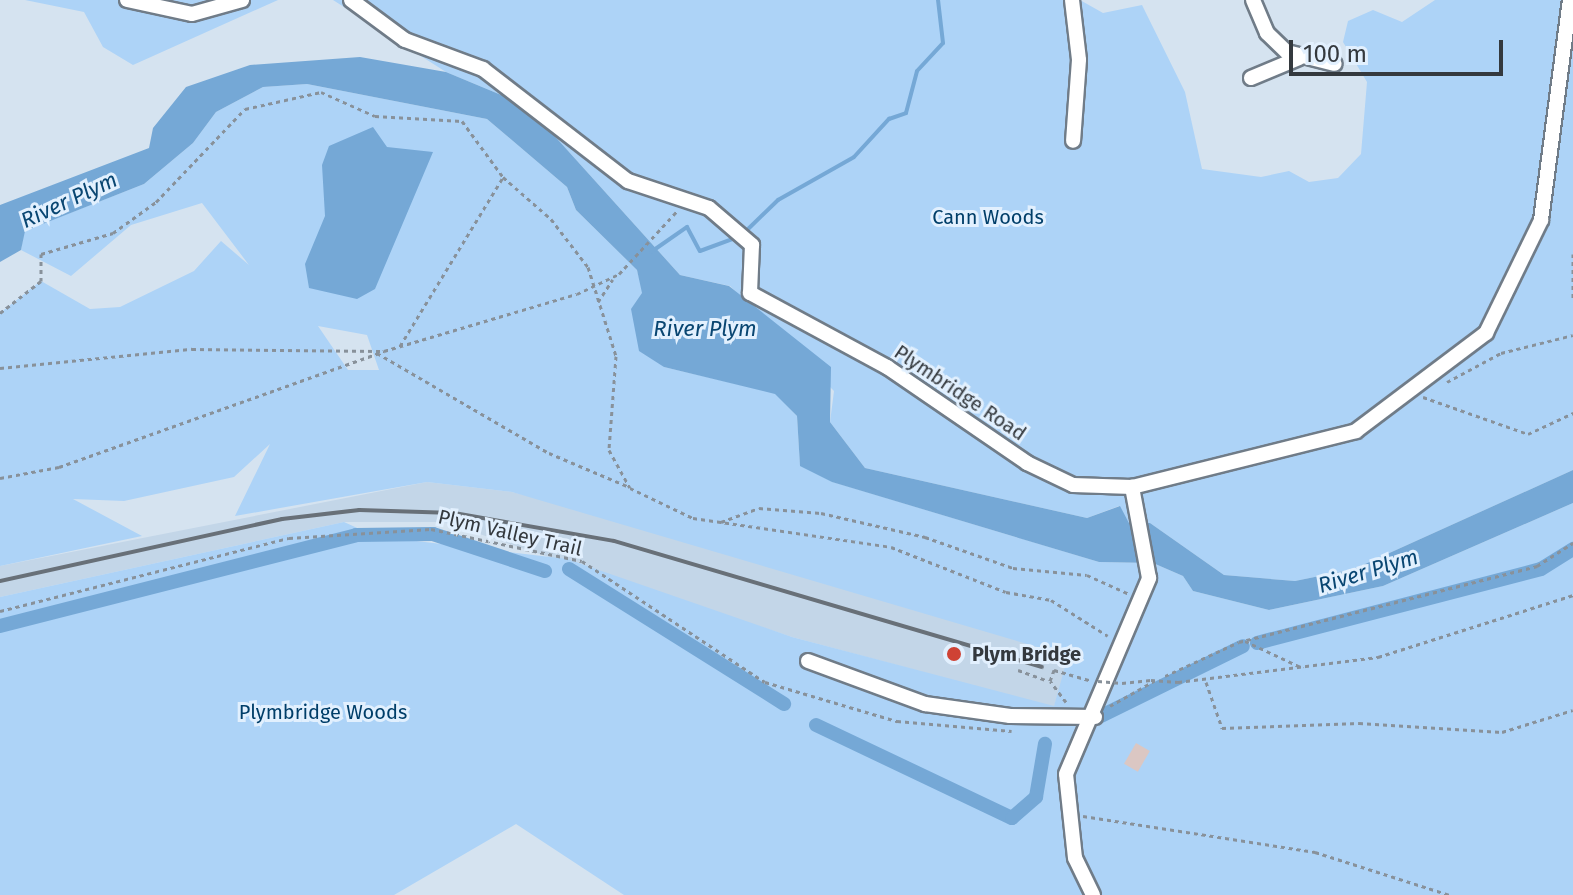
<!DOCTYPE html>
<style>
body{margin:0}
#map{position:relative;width:1573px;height:895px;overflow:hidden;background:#d5e3f0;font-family:"Fira Sans",sans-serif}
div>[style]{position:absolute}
.built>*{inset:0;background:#c3d6e8}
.green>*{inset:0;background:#add3f7}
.water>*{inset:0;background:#75a8d6}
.stream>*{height:4px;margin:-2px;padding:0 2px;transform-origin:2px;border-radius:2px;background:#75a8d6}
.canal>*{height:14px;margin:-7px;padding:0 7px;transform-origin:7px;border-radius:7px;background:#75a8d6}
.building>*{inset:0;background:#dbc7c3;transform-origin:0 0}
.path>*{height:3px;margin-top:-1.5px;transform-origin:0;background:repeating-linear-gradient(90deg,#88919a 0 4px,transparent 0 8px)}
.roads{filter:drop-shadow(2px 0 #707c88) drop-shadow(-2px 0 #707c88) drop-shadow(0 2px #707c88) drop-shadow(0 -2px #707c88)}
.minor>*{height:14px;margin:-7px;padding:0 7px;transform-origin:7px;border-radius:7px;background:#fff}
.rail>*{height:4px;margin:-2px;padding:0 2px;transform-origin:2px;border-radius:2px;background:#687078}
.path-bridge>*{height:3px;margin-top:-1.5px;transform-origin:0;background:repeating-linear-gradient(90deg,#88919a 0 4px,transparent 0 8px)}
.dots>*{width:22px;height:22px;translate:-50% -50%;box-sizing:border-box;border:4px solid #e2f0fe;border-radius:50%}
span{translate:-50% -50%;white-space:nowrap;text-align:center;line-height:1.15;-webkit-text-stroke:6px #e2f0fe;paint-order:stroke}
.park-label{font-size:20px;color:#003e69}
.street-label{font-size:20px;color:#34393e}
.poi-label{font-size:20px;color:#34393e;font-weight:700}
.left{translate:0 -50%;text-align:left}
.water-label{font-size:22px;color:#094672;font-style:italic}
.scale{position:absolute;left:1289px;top:40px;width:214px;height:36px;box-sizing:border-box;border:4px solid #34393e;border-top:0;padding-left:10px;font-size:24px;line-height:28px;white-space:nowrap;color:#34393e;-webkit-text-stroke:6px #e2f0fe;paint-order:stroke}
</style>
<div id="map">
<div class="built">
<i style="clip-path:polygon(427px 482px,512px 492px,625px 520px,1069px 656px,1054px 707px,792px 637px,443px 522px,344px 522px,0 597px,0 566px)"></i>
</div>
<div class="green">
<i style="clip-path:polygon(25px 0,278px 0,133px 65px,103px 47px,84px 12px)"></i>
<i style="clip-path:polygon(333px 0,1080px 0,1103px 13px,1142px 5px,1185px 92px,1202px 169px,1261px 177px,1289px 171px,1309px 182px,1338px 178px,1361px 154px,1367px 82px,1343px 42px,1348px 21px,1373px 10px,1402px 22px,1435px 0,1573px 0,1573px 470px,1354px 569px,1295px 581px,1224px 575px,1150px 523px,1129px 523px,1119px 506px,1087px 518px,865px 468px,830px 422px,834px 391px,730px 286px,680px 275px,551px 132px,506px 97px,446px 72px)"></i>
<i style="clip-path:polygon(evenodd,307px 84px,487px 119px,567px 187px,576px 210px,637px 270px,664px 367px,775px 393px,797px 416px,800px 465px,833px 482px,1099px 562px,1153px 563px,1183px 576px,1193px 591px,1269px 610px,1383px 586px,1573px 503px,1573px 895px,624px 895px,516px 824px,394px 895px,0 895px,0 597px,344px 522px,375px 536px,567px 559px,792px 637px,1054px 706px,1068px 656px,512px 492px,427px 482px,235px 516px,270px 444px,234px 477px,124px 501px,73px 499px,142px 536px,0 566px,0 313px,41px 281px,90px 309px,120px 307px,194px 271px,221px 241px,249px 265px,202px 203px,131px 225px,71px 276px,21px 250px,24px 231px,144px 184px,193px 143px,216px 112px,263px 87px,307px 84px,318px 326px,367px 335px,379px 370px,348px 370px,318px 326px)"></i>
</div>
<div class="water">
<i style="clip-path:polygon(360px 57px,446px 72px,506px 97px,551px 132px,680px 275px,729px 286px,831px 367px,830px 422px,865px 468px,1087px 518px,1120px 506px,1129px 523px,1150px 523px,1224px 575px,1295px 581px,1354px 569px,1573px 470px,1573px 503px,1383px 586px,1269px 610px,1193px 591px,1183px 576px,1153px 563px,1099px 562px,832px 482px,800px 466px,797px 416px,775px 394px,664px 367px,639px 351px,631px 309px,642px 293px,637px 270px,576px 210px,567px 187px,487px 119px,307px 84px,263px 87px,216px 112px,193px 143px,144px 184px,25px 231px,21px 250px,0 262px,0 205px,149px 148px,153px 128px,186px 87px,250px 65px)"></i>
<i style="clip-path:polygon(373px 127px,387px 147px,433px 152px,375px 289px,357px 299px,309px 288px,305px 264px,325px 216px,322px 165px,329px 146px)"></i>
</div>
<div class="stream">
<i style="left:745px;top:232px;width:46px;rotate:-44.1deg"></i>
<i style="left:778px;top:200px;width:87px;rotate:-29.5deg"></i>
<i style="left:854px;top:157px;width:52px;rotate:-47.4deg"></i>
<i style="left:889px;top:119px;width:18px;rotate:-19deg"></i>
<i style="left:906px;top:113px;width:43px;rotate:-75.3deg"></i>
<i style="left:917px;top:71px;width:38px;rotate:-47deg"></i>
<i style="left:943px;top:43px;width:43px;rotate:-96.6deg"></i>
<i style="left:651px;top:252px;width:44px;rotate:-34.8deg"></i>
<i style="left:687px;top:227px;width:27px;rotate:62deg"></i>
<i style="left:700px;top:251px;width:40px;rotate:-20.2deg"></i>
</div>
<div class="canal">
<i style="left:569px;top:569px;width:254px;rotate:32.1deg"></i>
<i style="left:0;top:626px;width:367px;rotate:-14.3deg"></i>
<i style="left:356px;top:535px;width:77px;rotate:-0.7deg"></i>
<i style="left:433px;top:534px;width:118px;rotate:18.3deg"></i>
<i style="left:1257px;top:643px;width:293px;rotate:-14.6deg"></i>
<i style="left:1541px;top:569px;width:38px;rotate:-32deg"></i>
<i style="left:1101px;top:716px;width:158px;rotate:-26.2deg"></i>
<i style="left:816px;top:725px;width:217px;rotate:25.4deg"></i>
<i style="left:1012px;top:818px;width:32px;rotate:-41deg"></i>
<i style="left:1036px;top:797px;width:54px;rotate:-80.4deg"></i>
</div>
<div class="building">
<i style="left:1136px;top:743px;width:16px;height:24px;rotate:30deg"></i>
</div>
<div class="path">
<i style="left:1573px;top:254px;width:46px;rotate:90deg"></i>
<i style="left:598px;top:302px;width:27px;rotate:-57deg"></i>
<i style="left:0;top:313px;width:52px;rotate:-38deg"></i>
<i style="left:41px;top:281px;width:27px;rotate:-90deg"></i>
<i style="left:41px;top:254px;width:75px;rotate:-16.3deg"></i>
<i style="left:113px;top:233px;width:53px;rotate:-35.8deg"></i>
<i style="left:156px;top:202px;width:129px;rotate:-46.3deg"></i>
<i style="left:245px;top:109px;width:78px;rotate:-12.6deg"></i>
<i style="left:321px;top:92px;width:59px;rotate:24deg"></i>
<i style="left:375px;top:116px;width:87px;rotate:3.3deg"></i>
<i style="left:462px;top:121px;width:69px;rotate:53.8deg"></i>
<i style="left:503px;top:177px;width:64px;rotate:41.2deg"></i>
<i style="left:551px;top:219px;width:61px;rotate:52.4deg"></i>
<i style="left:588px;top:267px;width:93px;rotate:72.5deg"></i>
<i style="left:616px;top:356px;width:94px;rotate:94.3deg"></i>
<i style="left:609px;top:450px;width:43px;rotate:61.1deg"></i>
<i style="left:630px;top:488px;width:70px;rotate:25.5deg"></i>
<i style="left:693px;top:518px;width:200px;rotate:8.3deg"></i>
<i style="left:891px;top:547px;width:123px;rotate:21.4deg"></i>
<i style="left:1006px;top:592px;width:46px;rotate:10.1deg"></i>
<i style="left:1051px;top:600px;width:67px;rotate:32.3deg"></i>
<i style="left:400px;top:346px;width:198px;rotate:-58.6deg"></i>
<i style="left:377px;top:353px;width:199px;rotate:30.2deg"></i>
<i style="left:549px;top:453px;width:85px;rotate:22.9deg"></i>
<i style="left:0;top:368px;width:193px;rotate:-5.7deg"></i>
<i style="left:192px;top:349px;width:188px;rotate:0.6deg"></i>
<i style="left:1447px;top:382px;width:61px;rotate:-28.2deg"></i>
<i style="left:1501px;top:353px;width:74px;rotate:-14deg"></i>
<i style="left:1423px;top:397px;width:111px;rotate:19.4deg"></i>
<i style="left:1528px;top:434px;width:50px;rotate:-25deg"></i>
<i style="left:0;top:478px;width:60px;rotate:-10.6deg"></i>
<i style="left:59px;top:467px;width:345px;rotate:-19.6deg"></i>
<i style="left:384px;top:351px;width:201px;rotate:-16.5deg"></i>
<i style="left:577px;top:294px;width:47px;rotate:-25.5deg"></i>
<i style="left:619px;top:274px;width:87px;rotate:-47.3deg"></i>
<i style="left:721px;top:522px;width:40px;rotate:-20.2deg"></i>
<i style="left:759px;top:508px;width:62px;rotate:4.6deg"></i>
<i style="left:821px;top:513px;width:107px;rotate:13deg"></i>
<i style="left:925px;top:537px;width:93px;rotate:19.4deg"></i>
<i style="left:1013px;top:568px;width:74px;rotate:5.4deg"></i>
<i style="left:1087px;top:575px;width:46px;rotate:24.3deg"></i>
<i style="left:0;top:611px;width:298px;rotate:-14.2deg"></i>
<i style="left:289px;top:538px;width:142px;rotate:-3.6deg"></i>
<i style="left:431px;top:529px;width:154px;rotate:12deg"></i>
<i style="left:582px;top:561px;width:219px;rotate:33.5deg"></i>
<i style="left:765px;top:682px;width:138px;rotate:16.5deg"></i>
<i style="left:897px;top:721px;width:115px;rotate:5deg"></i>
<i style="left:1245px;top:641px;width:64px;rotate:25deg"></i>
<i style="left:1018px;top:670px;width:32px;rotate:20deg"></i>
<i style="left:1165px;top:676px;width:81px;rotate:-24.7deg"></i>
<i style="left:1239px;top:642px;width:308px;rotate:-14.3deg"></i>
<i style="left:1537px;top:566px;width:43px;rotate:-32.6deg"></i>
<i style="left:1178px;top:682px;width:202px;rotate:-7.1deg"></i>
<i style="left:1378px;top:657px;width:205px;rotate:-17.6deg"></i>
<i style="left:1206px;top:682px;width:49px;rotate:70.8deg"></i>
<i style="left:1222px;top:728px;width:137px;rotate:-2.1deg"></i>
<i style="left:1359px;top:723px;width:143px;rotate:3.6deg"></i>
<i style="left:1502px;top:732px;width:74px;rotate:-17.2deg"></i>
<i style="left:1122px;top:683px;width:29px;rotate:-6deg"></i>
<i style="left:1066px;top:702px;width:26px;rotate:-127deg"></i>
<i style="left:1050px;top:681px;width:12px;rotate:-70deg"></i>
<i style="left:1054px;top:670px;width:37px;rotate:16deg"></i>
<i style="left:1110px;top:706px;width:51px;rotate:-29.6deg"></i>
<i style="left:1083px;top:816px;width:235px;rotate:8.8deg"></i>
<i style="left:1315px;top:852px;width:142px;rotate:17.7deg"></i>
</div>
<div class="roads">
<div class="minor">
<i style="left:127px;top:0;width:66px;rotate:12.2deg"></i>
<i style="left:192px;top:14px;width:52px;rotate:-15.6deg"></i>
<i style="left:351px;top:0;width:67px;rotate:36.5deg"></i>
<i style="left:405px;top:40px;width:83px;rotate:20.4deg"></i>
<i style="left:483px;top:69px;width:183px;rotate:37.7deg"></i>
<i style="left:628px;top:181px;width:85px;rotate:18.4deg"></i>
<i style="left:709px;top:208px;width:57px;rotate:40.7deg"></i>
<i style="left:752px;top:245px;width:48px;rotate:92.4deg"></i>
<i style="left:750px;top:293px;width:156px;rotate:28.4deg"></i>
<i style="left:887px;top:367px;width:170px;rotate:34.4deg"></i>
<i style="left:1027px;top:463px;width:51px;rotate:25.6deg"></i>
<i style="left:1073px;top:485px;width:59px;rotate:1.9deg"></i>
<i style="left:1132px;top:487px;width:231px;rotate:-14deg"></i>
<i style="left:1356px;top:431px;width:163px;rotate:-37deg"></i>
<i style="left:1486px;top:333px;width:126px;rotate:-64deg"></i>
<i style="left:1541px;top:220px;width:222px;rotate:-82.5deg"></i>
<i style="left:1072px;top:0;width:60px;rotate:83.3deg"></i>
<i style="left:1079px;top:60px;width:81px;rotate:94.2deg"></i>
<i style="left:1253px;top:0;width:36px;rotate:67deg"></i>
<i style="left:1267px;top:33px;width:28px;rotate:44deg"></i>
<i style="left:1287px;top:52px;width:49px;rotate:14deg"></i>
<i style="left:1251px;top:78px;width:52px;rotate:-22.6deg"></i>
<i style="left:808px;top:661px;width:125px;rotate:20.2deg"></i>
<i style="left:925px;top:704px;width:86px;rotate:8deg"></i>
<i style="left:1010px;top:716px;width:85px;rotate:0.7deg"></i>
<i style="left:1093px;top:895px;width:41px;rotate:-115.9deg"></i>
<i style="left:1075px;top:858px;width:84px;rotate:-96.1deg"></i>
<i style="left:1066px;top:774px;width:213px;rotate:-67deg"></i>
<i style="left:1149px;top:578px;width:93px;rotate:-100.6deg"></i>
</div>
</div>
<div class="rail">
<i style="left:0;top:581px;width:289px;rotate:-12.4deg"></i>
<i style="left:282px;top:519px;width:78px;rotate:-6.7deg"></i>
<i style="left:359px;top:510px;width:95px;rotate:1.8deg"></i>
<i style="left:454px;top:513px;width:162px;rotate:9.9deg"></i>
<i style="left:614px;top:541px;width:446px;rotate:16.4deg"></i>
</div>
<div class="path-bridge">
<i style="left:1151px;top:680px;width:27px;rotate:4deg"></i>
<i style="left:1098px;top:681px;width:24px;rotate:5deg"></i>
</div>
<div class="dots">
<i style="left:954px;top:654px;background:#cf4234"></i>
</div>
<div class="park-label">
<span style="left:988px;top:217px">Cann Woods</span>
<span style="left:323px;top:712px">Plymbridge Woods</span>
</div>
<div class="street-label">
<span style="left:960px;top:393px;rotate:34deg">Plymbridge Road</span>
<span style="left:510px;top:533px;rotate:13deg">Plym Valley Trail</span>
</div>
<div class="poi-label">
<span class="left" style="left:972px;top:654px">Plym Bridge</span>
</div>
<div class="water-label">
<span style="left:69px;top:200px;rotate:-25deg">River Plym</span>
<span style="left:705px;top:329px">River Plym</span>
<span style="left:1368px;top:571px;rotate:-17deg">River Plym</span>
</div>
<div class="scale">100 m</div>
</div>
